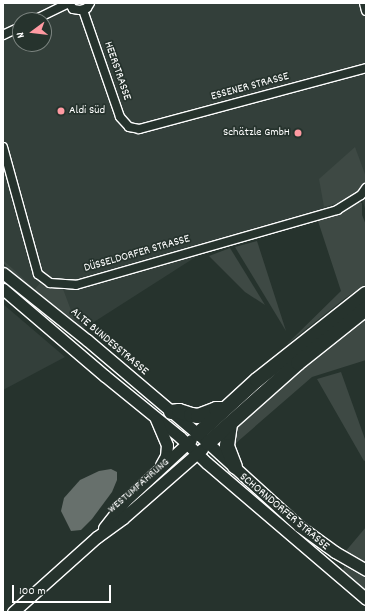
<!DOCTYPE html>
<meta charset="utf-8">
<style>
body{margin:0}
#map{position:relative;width:369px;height:615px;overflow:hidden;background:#26332d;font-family:Dekko,sans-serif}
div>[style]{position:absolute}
.built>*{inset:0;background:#333f3a}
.green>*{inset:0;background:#3e4944}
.water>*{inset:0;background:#67706c}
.roads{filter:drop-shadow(1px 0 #fff) drop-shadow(-1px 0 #fff) drop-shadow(0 1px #fff) drop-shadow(0 -1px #fff)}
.street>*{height:8px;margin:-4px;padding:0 4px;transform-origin:4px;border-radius:4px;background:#26332d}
.secondary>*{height:11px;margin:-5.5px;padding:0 5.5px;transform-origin:5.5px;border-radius:5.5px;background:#26332d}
.highway>*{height:14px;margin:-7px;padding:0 7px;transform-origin:7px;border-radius:7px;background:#26332d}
.dots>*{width:11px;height:11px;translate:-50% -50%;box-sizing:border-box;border:2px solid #26332d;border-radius:50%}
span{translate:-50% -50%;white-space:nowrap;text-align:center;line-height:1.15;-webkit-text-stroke:3.5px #26332d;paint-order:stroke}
.street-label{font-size:12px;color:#fff}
.poi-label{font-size:12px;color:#fff}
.left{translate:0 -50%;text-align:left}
.right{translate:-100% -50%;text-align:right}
.frame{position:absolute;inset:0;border:4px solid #fff;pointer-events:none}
.north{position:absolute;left:12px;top:12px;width:40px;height:40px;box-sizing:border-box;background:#26332d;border:1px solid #7d8581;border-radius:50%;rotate:255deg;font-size:11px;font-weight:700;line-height:16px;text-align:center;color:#fff}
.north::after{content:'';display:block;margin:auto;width:14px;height:18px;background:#ff9aa2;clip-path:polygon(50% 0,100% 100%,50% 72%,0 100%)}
.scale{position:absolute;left:12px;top:585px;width:99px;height:18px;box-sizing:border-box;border:2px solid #fff;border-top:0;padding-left:5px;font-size:12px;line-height:14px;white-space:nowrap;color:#fff;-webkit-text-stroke:3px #26332d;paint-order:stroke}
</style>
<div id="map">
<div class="built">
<i style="clip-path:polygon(evenodd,3px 3px,366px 3px,366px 212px,362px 199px,204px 244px,205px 251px,83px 329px,3px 262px,3px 3px,20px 20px,44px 20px,44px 44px,20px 44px,20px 20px)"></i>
<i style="clip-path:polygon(3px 304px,65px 357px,3px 390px)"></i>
</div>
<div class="green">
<i style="clip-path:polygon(355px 147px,366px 177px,366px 183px,344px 201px,324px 207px,319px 179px)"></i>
<i style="clip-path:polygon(359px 202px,362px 203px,362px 215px,366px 225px,366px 284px,344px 299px,286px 345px,341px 291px,317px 218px,341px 211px)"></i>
<i style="clip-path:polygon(257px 241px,286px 331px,235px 247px)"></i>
<i style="clip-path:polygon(230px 248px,265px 305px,245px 292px,209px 256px)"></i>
<i style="clip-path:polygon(3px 260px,35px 289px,40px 283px,53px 289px,63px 289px,75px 321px,22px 281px,3px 263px)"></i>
<i style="clip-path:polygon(366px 320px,366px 360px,312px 377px,236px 443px,231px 436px,235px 427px,305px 368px)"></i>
<i style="clip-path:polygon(341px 372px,366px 442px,366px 460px,364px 461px,317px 379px)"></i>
<i style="clip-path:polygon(366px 527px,366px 563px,345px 552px)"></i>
<i style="clip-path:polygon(344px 566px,366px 578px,366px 590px,343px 571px)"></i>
</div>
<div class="water">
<i style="clip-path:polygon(111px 469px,117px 472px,117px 480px,112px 492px,92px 519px,81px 530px,71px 531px,61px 511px,64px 498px,80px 480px,99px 471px)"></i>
</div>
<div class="roads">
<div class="street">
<i style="left:69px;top:3px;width:7px;rotate:56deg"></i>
<i style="left:73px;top:9px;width:7px;rotate:8deg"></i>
<i style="left:80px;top:10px;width:7px;rotate:-16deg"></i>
<i style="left:87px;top:8px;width:6px;rotate:-59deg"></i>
<i style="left:364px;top:3px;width:8px;rotate:76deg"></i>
<i style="left:83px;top:10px;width:113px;rotate:70.9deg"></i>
<i style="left:120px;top:117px;width:13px;rotate:48deg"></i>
<i style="left:129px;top:127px;width:10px;rotate:11deg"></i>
<i style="left:139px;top:129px;width:235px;rotate:-15deg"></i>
<i style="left:34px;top:20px;width:39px;rotate:-26deg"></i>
<i style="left:3px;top:35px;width:19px;rotate:-25deg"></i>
<i style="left:3px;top:147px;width:132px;rotate:74.6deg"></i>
<i style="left:38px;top:274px;width:15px;rotate:37deg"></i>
<i style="left:50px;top:283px;width:26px;rotate:4deg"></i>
<i style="left:76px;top:285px;width:272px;rotate:-16deg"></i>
<i style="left:337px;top:210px;width:28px;rotate:-32deg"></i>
<i style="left:361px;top:195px;width:9px;rotate:-54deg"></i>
</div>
<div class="secondary">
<i style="left:3px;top:273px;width:107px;rotate:38.6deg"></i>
<i style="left:87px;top:340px;width:145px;rotate:40.3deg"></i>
<i style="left:198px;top:434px;width:137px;rotate:42.3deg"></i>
<i style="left:299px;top:526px;width:44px;rotate:35.8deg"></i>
<i style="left:335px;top:552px;width:36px;rotate:30deg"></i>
<i style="left:3px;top:289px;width:134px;rotate:40.5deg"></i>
<i style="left:105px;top:376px;width:97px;rotate:39.1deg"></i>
<i style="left:180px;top:437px;width:37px;rotate:44deg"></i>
<i style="left:207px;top:463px;width:209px;rotate:40.5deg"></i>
<i style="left:156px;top:419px;width:28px;rotate:67deg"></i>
<i style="left:167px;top:445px;width:11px;rotate:95deg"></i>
<i style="left:166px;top:456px;width:10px;rotate:119deg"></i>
<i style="left:104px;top:528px;width:36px;rotate:-52deg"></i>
<i style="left:126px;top:500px;width:88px;rotate:-42.7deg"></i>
<i style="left:13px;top:612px;width:113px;rotate:-41.8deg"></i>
<i style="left:97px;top:537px;width:32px;rotate:-36deg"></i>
<i style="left:123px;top:518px;width:105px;rotate:-41.1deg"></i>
</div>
<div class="highway">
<i style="left:171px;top:412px;width:8px;rotate:-7deg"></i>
<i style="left:179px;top:411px;width:13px;rotate:18deg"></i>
<i style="left:191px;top:415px;width:7px;rotate:8deg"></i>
<i style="left:198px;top:416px;width:19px;rotate:-21deg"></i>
<i style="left:216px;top:409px;width:6px"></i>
<i style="left:230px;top:424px;width:22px;rotate:98deg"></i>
<i style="left:227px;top:446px;width:22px;rotate:69deg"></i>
<i style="left:198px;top:434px;width:80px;rotate:-42.5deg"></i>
<i style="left:257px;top:380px;width:139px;rotate:-38.3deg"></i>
<i style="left:208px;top:443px;width:120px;rotate:-41.6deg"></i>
<i style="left:298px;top:363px;width:87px;rotate:-38.5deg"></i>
</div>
</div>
<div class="dots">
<i style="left:61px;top:111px;background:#ff9aa2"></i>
<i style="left:298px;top:133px;background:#ff9aa2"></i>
</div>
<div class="street-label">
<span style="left:117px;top:71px;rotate:71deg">HEERSTRASSE</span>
<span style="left:250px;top:87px;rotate:-15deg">ESSENER STRASSE</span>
<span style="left:137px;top:254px;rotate:-16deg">DÜSSELDORFER STRASSE</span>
<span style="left:109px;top:342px;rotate:40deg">ALTE BUNDESSTRASSE</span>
<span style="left:139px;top:486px;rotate:-41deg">WESTUMFAHRUNG</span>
<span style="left:284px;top:512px;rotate:40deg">SCHORNDORFER STRASSE</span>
</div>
<div class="poi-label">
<span class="left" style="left:69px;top:111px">Aldi Süd</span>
<span class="right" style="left:290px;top:133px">Schätzle GmbH</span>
</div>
<div class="frame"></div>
<div class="north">N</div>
<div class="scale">100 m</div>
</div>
